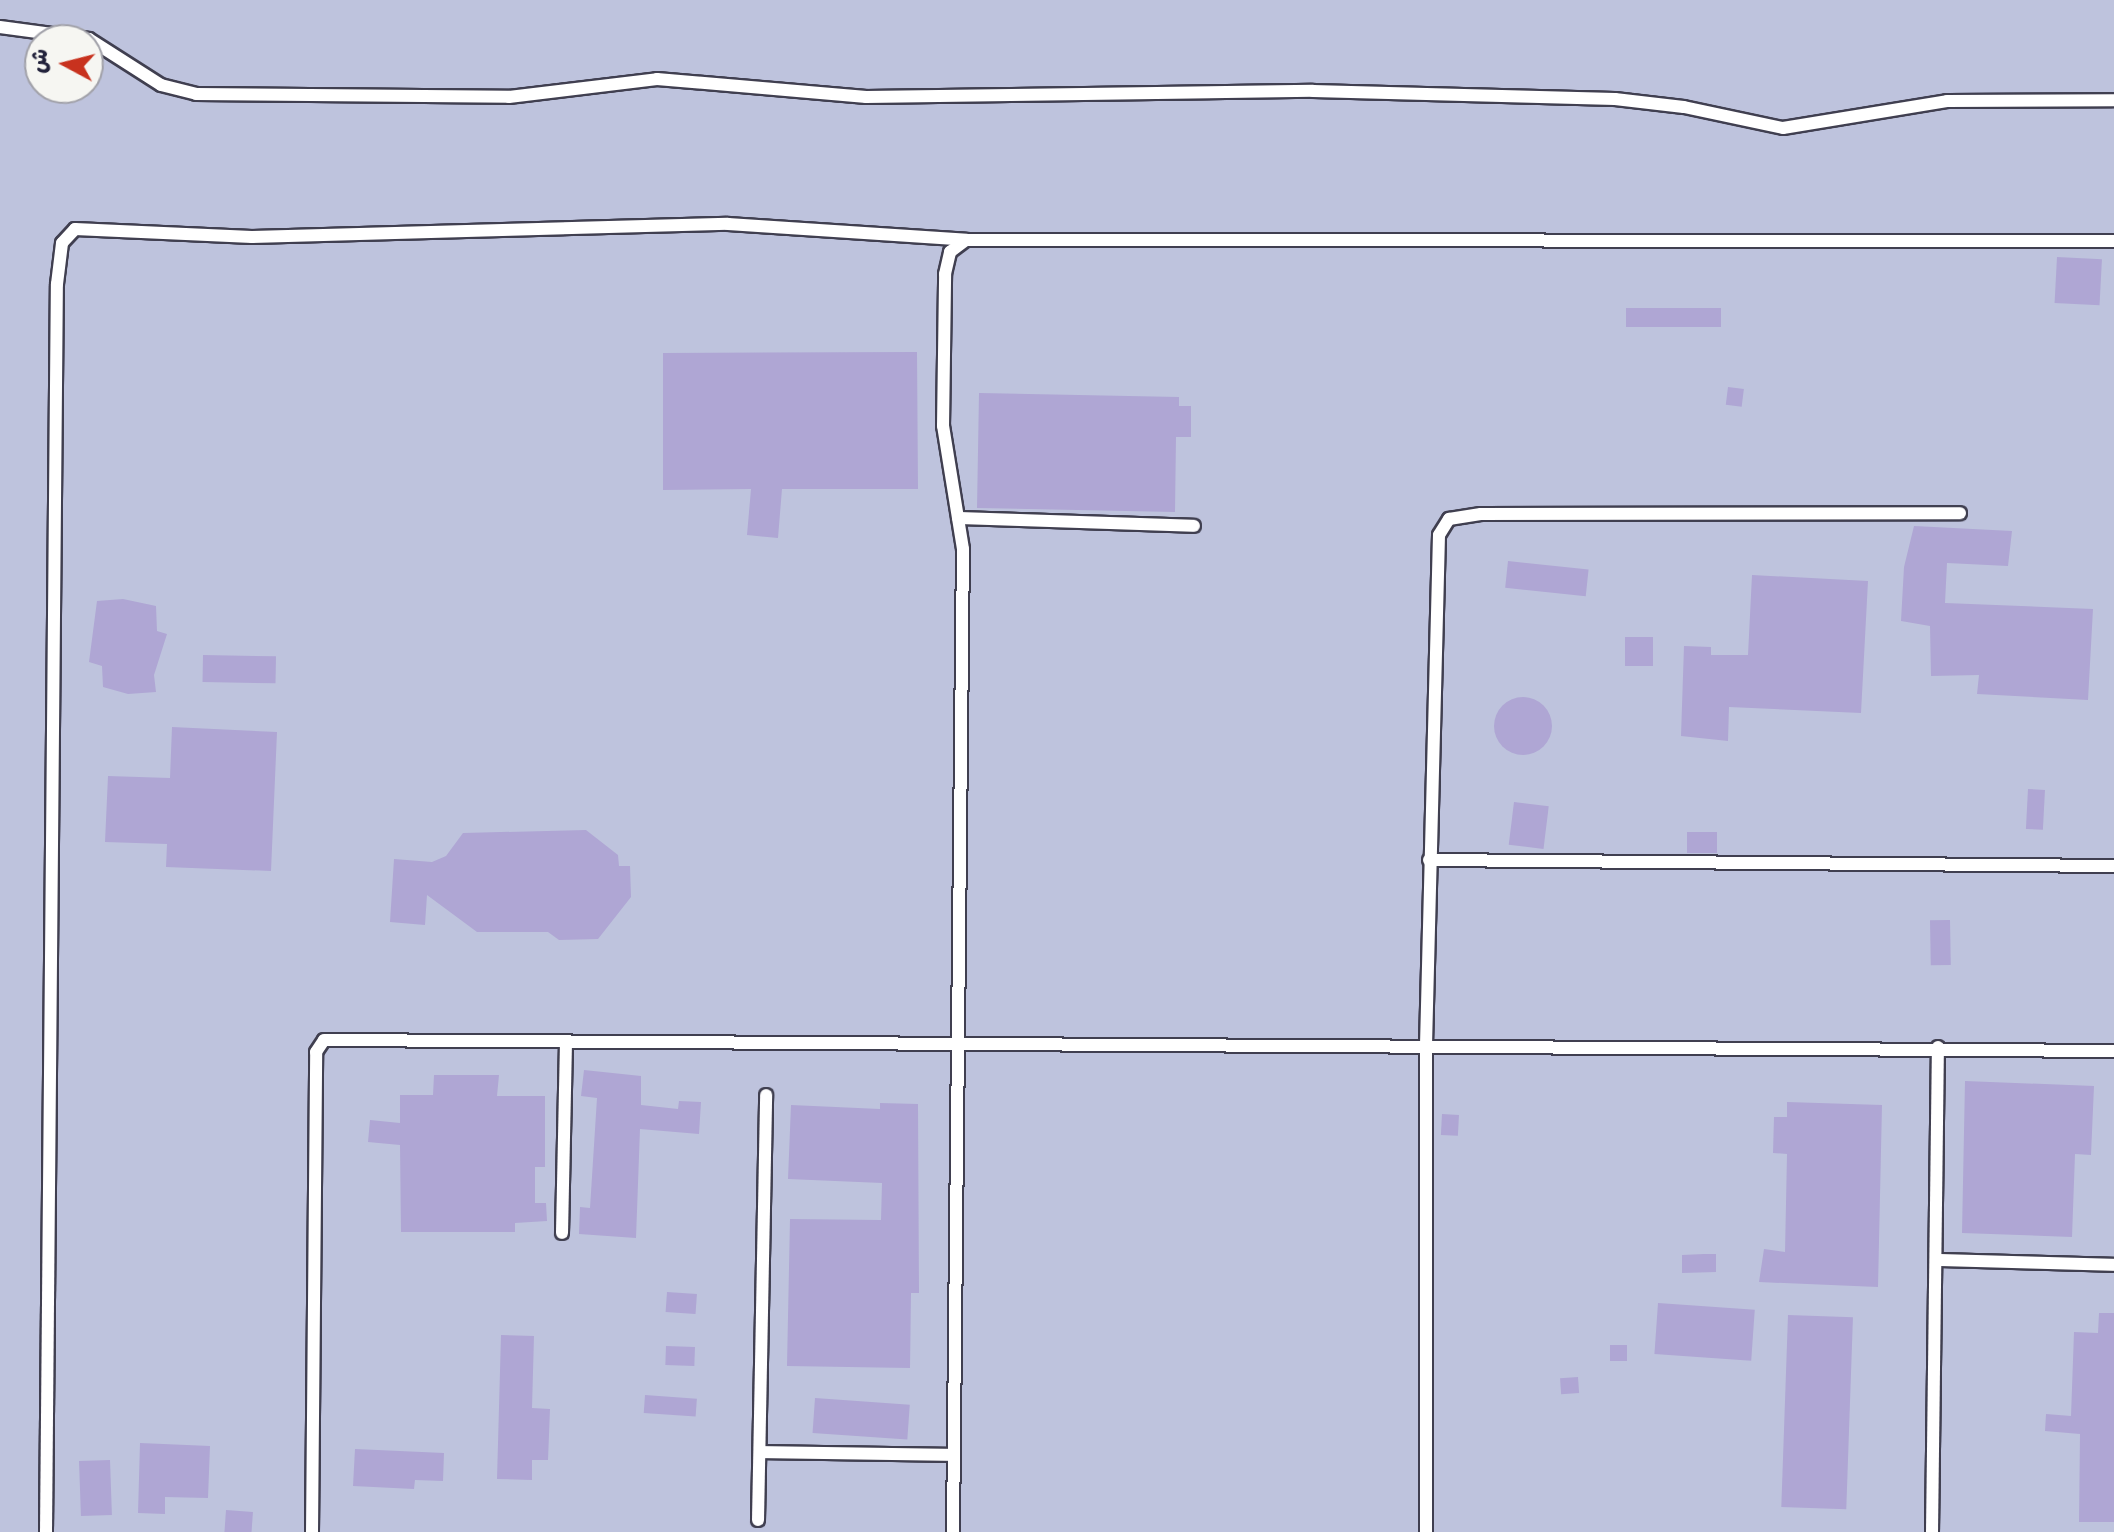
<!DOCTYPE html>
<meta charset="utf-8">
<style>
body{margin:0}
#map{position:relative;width:2114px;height:1532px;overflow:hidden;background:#ede4c7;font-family:"Gochi Hand","Playpen Sans Arabic",sans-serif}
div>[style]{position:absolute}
.industrial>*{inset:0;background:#bec3dd}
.building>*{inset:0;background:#afa6d4;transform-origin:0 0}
.round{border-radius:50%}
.roads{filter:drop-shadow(2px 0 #403f50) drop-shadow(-2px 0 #403f50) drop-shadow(0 2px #403f50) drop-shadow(0 -2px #403f50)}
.service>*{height:12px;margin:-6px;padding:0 6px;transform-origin:6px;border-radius:6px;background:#fff}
span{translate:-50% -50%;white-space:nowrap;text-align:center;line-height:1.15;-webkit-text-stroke:8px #f6f6f2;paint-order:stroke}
.north{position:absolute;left:24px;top:24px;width:80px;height:80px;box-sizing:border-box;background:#f6f6f2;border:2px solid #a1a1a9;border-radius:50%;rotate:277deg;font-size:22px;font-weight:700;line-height:32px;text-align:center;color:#22223b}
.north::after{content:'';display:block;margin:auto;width:28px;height:36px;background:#c8321e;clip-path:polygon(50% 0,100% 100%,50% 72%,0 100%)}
</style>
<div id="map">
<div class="industrial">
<i style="clip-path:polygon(evenodd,0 0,2114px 0,2114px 1532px,0 1532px,0 0,40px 40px,88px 40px,88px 88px,40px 88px,40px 40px)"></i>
</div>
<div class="building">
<i style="left:2057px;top:257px;width:45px;height:46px;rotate:3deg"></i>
<i style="left:1721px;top:308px;width:19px;height:95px;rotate:90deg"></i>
<i style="clip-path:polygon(917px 352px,918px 489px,782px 489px,778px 538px,747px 535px,751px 489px,663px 490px,663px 353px)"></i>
<i style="left:1728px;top:387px;width:16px;height:18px;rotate:7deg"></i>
<i style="clip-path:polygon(979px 393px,1179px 397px,1179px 406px,1191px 406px,1191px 437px,1176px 437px,1175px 512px,977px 508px)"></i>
<i style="clip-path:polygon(1914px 526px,2012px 531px,2008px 566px,1947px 563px,1945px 603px,2093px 609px,2088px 700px,1977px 694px,1979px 675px,1931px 676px,1930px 626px,1901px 621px,1904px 567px)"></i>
<i style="left:1508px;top:561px;width:81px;height:27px;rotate:6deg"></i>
<i style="clip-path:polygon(1752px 575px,1868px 581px,1861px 713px,1729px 707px,1728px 741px,1681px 736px,1684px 646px,1711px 647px,1711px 655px,1748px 655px)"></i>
<i style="clip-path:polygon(123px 599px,156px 606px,157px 631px,167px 634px,154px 675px,156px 692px,128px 694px,103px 687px,102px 666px,89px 662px,97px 601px)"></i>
<i style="left:1625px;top:637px;width:28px;height:29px"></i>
<i style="left:203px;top:655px;width:73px;height:27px;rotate:1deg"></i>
<i class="round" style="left:1494px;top:697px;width:58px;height:58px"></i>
<i style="clip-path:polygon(172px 727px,277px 732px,271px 871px,166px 867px,167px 844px,105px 842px,108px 776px,170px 778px)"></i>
<i style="left:2028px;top:789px;width:17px;height:40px;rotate:3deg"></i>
<i style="left:1514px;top:802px;width:35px;height:43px;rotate:7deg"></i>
<i style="clip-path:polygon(586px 830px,618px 855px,619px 866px,630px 866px,631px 897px,598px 939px,559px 940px,548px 932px,477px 932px,427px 895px,425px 925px,390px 922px,394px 859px,432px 862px,446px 856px,463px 833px)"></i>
<i style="left:1687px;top:832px;width:30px;height:21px"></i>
<i style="left:1950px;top:920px;width:45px;height:20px;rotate:89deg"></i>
<i style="clip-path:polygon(584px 1070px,641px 1076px,641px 1105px,678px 1109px,679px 1101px,701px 1102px,699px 1134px,640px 1129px,636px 1238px,579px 1234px,580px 1207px,590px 1208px,597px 1098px,581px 1096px)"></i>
<i style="clip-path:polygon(434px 1075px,499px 1075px,497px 1096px,545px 1096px,545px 1167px,535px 1167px,535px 1203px,546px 1203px,547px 1221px,515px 1223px,515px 1232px,401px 1232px,400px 1145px,368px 1142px,370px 1120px,400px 1123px,400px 1095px,433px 1095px)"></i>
<i style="clip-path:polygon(1965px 1081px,2094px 1086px,2091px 1155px,2075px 1154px,2072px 1237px,1962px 1233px)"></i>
<i style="clip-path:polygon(1787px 1102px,1882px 1105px,1878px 1287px,1759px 1282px,1764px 1249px,1785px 1252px,1787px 1154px,1773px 1153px,1774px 1117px,1787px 1117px)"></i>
<i style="clip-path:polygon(880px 1103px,918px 1104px,919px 1293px,911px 1293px,910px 1368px,787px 1366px,790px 1219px,881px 1220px,882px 1183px,788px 1179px,791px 1105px,880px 1109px)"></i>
<i style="left:1442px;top:1114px;width:17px;height:21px;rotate:3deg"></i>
<i style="clip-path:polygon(1704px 1254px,1716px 1254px,1716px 1272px,1682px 1273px,1682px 1255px)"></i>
<i style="left:667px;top:1292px;width:30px;height:20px;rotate:4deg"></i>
<i style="left:1658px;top:1303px;width:97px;height:51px;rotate:4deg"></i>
<i style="clip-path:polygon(2099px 1313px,2114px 1313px,2114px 1522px,2079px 1522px,2080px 1434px,2045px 1431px,2046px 1414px,2071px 1416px,2074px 1332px,2098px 1333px)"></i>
<i style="left:1788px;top:1315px;width:65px;height:192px;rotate:2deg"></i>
<i style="clip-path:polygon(501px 1335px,534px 1336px,532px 1408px,550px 1409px,548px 1460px,532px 1460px,532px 1480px,497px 1479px)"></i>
<i style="left:1610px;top:1345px;width:17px;height:16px"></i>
<i style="left:666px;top:1346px;width:29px;height:19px;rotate:2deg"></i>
<i style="left:1578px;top:1377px;width:16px;height:18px;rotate:86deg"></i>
<i style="left:645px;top:1395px;width:52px;height:18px;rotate:4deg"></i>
<i style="left:815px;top:1398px;width:95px;height:35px;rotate:4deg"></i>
<i style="clip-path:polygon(140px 1443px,210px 1446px,208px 1498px,165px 1497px,165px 1514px,138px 1513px)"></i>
<i style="clip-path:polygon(355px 1449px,444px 1453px,443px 1481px,415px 1480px,414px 1489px,353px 1486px)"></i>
<i style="left:110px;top:1460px;width:55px;height:31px;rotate:88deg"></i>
<i style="left:226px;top:1510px;width:27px;height:22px;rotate:4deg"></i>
</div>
<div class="roads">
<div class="service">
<i style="left:0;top:27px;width:90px;rotate:7.7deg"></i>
<i style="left:89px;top:39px;width:85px;rotate:32.6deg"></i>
<i style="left:161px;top:85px;width:36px;rotate:14deg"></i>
<i style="left:196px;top:94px;width:313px;rotate:0.5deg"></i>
<i style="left:509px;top:97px;width:149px;rotate:-6.9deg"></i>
<i style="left:657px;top:79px;width:210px;rotate:4.9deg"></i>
<i style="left:866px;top:97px;width:447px;rotate:-0.8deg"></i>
<i style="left:1313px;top:91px;width:302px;rotate:1.5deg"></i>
<i style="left:1615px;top:99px;width:69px;rotate:6.6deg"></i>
<i style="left:1684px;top:107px;width:101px;rotate:12deg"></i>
<i style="left:1783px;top:128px;width:166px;rotate:-9.3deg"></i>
<i style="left:1947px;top:101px;width:167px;rotate:-0.3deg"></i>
<i style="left:958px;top:518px;width:236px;rotate:1.9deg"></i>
<i style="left:1429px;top:860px;width:685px;rotate:0.5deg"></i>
<i style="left:562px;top:1233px;width:192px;rotate:-88.8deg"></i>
<i style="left:1937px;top:1260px;width:177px;rotate:1.6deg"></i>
<i style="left:762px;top:1452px;width:192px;rotate:0.9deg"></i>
<i style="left:758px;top:1520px;width:425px;rotate:-88.9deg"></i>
<i style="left:46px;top:1532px;width:1248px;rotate:-89.5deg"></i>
<i style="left:57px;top:284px;width:41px;rotate:-83deg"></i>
<i style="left:62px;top:243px;width:19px;rotate:-47deg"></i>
<i style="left:75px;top:229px;width:177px;rotate:2.6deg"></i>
<i style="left:252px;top:237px;width:476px;rotate:-1.6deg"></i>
<i style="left:728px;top:224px;width:239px;rotate:3.8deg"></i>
<i style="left:966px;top:240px;width:1148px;rotate:0.05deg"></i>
<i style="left:312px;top:1532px;width:480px;rotate:-89.5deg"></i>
<i style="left:316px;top:1052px;width:14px;rotate:-56deg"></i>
<i style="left:324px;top:1040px;width:1790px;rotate:0.35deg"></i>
<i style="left:953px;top:1532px;width:983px;rotate:-89.42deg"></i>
<i style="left:963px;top:549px;width:125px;rotate:-99.2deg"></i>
<i style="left:943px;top:426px;width:152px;rotate:-89.2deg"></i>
<i style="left:945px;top:274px;width:23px;rotate:-77deg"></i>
<i style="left:950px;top:252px;width:20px;rotate:-37deg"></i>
<i style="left:1426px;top:1532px;width:487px;rotate:-90deg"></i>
<i style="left:1426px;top:1045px;width:510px;rotate:-88.54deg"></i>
<i style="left:1439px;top:535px;width:19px;rotate:-58deg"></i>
<i style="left:1449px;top:519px;width:32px;rotate:-9deg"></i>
<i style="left:1481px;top:514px;width:479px;rotate:-0.1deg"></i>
<i style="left:1932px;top:1532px;width:485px;rotate:-89.3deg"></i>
</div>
</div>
<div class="north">ش</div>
</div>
